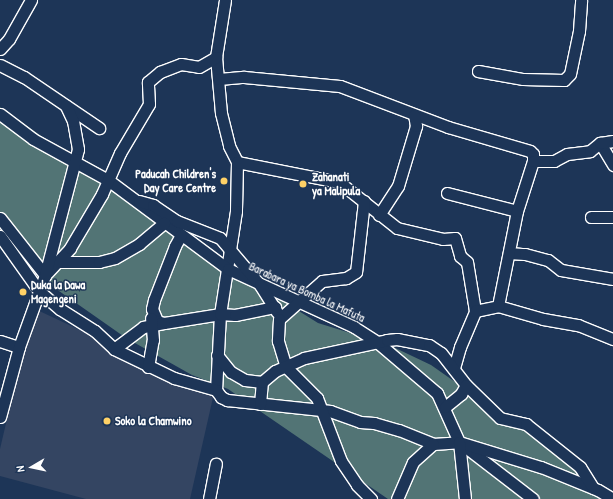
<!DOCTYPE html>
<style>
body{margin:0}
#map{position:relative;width:613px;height:499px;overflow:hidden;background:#1d3557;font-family:"Patrick Hand",sans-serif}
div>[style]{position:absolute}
.built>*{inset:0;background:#344562}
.green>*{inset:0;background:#527475}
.roads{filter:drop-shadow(1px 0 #fff) drop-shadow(-1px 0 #fff) drop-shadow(0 1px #fff) drop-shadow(0 -1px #fff)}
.minor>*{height:11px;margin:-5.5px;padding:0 5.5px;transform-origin:5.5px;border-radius:5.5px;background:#1d3557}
.dots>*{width:11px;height:11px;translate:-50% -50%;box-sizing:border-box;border:2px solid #1d3557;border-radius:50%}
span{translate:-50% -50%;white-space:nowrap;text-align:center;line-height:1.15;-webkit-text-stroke:3px #1d3557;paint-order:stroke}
.poi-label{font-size:12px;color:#fff;font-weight:700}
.right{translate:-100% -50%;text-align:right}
.left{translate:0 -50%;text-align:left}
.street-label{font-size:12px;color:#fff}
.north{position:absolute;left:12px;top:447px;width:40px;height:40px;-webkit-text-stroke:3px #1d3557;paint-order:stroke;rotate:261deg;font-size:11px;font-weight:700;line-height:16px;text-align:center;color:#fff}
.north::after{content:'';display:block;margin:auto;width:14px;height:18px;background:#fff;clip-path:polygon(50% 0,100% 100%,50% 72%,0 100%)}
</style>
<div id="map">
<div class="built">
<i style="clip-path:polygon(33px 308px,214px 393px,190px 499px,86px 499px,0 476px,0 449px)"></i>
</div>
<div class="green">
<i style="clip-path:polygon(0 107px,219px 261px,318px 323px,389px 345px,431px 365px,613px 493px,613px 499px,388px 499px,228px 389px,192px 375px,126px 338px,49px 284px,0 225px)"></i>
</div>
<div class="roads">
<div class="minor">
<i style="left:225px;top:0;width:58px;rotate:99deg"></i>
<i style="left:216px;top:57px;width:56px;rotate:84.9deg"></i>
<i style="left:221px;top:113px;width:34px;rotate:76deg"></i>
<i style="left:229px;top:146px;width:18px;rotate:63deg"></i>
<i style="left:237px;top:162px;width:49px;rotate:91.2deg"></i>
<i style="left:236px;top:211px;width:104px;rotate:98.8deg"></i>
<i style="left:220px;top:314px;width:76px;rotate:93deg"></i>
<i style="left:216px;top:390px;width:9px;rotate:54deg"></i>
<i style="left:221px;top:397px;width:7px;rotate:27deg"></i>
<i style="left:227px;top:400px;width:104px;rotate:6.1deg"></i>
<i style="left:330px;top:411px;width:32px;rotate:20deg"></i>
<i style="left:360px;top:422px;width:14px;rotate:4deg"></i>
<i style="left:374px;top:423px;width:26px;rotate:16deg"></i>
<i style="left:399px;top:430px;width:37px;rotate:22deg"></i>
<i style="left:433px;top:444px;width:26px;rotate:-4deg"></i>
<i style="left:459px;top:442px;width:93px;rotate:37.6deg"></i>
<i style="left:0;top:49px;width:13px;rotate:-48deg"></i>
<i style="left:9px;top:39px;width:45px;rotate:-60.6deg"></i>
<i style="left:0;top:65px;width:27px;rotate:27deg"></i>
<i style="left:24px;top:77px;width:91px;rotate:34.2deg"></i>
<i style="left:478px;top:71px;width:46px;rotate:10.1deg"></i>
<i style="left:523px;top:79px;width:41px;rotate:1.4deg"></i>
<i style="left:564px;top:80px;width:8px;rotate:-45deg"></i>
<i style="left:570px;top:74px;width:44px;rotate:-78.2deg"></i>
<i style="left:579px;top:31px;width:31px;rotate:-86deg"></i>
<i style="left:219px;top:79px;width:25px;rotate:-5deg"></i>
<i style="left:244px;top:77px;width:96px;rotate:5.4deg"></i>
<i style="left:340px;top:86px;width:116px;rotate:20.8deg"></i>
<i style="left:448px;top:127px;width:85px;rotate:16.3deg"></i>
<i style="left:530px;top:151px;width:4px;rotate:45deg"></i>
<i style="left:533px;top:154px;width:7px;rotate:90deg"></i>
<i style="left:0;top:114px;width:41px;rotate:37.1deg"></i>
<i style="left:33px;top:139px;width:85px;rotate:28.7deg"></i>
<i style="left:108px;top:180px;width:149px;rotate:36.6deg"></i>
<i style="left:228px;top:269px;width:139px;rotate:24.7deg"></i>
<i style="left:354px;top:327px;width:27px;rotate:33deg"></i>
<i style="left:377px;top:342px;width:79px;rotate:40.4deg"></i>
<i style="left:437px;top:393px;width:54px;rotate:65.8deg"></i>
<i style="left:459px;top:442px;width:86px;rotate:17deg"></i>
<i style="left:541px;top:467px;width:61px;rotate:22deg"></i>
<i style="left:598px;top:490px;width:17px;rotate:31deg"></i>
<i style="left:600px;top:143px;width:26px;rotate:59deg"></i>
<i style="left:237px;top:162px;width:104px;rotate:11.1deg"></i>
<i style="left:339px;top:182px;width:74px;rotate:38.4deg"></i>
<i style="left:397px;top:228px;width:47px;rotate:13.4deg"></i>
<i style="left:443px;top:239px;width:12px;rotate:-5deg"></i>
<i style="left:455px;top:238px;width:19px;rotate:74deg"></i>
<i style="left:460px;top:256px;width:9px;rotate:41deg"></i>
<i style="left:467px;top:262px;width:50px;rotate:80.7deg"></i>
<i style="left:447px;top:193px;width:72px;rotate:14.4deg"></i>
<i style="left:139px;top:201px;width:15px;rotate:16deg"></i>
<i style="left:153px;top:205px;width:29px;rotate:34deg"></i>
<i style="left:177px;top:221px;width:46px;rotate:21.6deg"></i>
<i style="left:220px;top:238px;width:62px;rotate:49.6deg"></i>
<i style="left:260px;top:285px;width:32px;rotate:58deg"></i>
<i style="left:364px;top:201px;width:71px;rotate:96.4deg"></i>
<i style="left:356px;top:272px;width:12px;rotate:149deg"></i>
<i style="left:346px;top:278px;width:24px;rotate:173deg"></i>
<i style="left:322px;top:281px;width:57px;rotate:138.5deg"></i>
<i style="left:279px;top:319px;width:22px;rotate:93deg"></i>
<i style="left:278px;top:341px;width:27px;rotate:73deg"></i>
<i style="left:286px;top:367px;width:44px;rotate:45deg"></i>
<i style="left:317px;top:398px;width:67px;rotate:69.1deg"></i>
<i style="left:341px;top:461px;width:29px;rotate:56deg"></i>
<i style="left:357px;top:485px;width:20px;rotate:45deg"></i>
<i style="left:379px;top:215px;width:35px;rotate:-57deg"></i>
<i style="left:398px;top:186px;width:63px;rotate:-73.3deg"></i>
<i style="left:416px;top:126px;width:11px;rotate:-100deg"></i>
<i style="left:591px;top:217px;width:22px"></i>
<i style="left:0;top:218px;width:73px;rotate:51.7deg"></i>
<i style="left:181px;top:235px;width:13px;rotate:119deg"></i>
<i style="left:175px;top:246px;width:58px;rotate:111.3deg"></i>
<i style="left:154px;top:300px;width:9px;rotate:103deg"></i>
<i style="left:152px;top:309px;width:13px;rotate:67deg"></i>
<i style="left:157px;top:321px;width:7px;rotate:16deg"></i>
<i style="left:164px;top:323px;width:57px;rotate:-9.1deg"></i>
<i style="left:220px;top:314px;width:15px;rotate:4deg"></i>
<i style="left:235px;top:315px;width:41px;rotate:-11.3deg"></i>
<i style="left:0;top:236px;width:67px;rotate:54.7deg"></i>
<i style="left:39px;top:291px;width:28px;rotate:41deg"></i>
<i style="left:60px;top:309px;width:41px;rotate:32.2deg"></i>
<i style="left:95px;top:331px;width:26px;rotate:43deg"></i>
<i style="left:114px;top:349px;width:67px;rotate:25.8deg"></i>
<i style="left:174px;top:378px;width:44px;rotate:15.9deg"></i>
<i style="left:509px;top:253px;width:16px;rotate:4deg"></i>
<i style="left:525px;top:254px;width:24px;rotate:15deg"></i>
<i style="left:548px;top:260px;width:16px;rotate:38deg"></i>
<i style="left:561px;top:270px;width:53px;rotate:9.8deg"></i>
<i style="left:57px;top:262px;width:42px"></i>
<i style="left:99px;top:262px;width:16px;rotate:-14deg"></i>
<i style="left:115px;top:258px;width:28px;rotate:-30deg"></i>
<i style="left:139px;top:244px;width:33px;rotate:-40deg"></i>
<i style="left:47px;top:273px;width:34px;rotate:-47deg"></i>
<i style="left:70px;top:248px;width:63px;rotate:-59.3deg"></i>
<i style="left:102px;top:194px;width:45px;rotate:-66.3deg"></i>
<i style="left:120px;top:153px;width:57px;rotate:-59.4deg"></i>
<i style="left:149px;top:104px;width:22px;rotate:-93deg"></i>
<i style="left:148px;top:82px;width:16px;rotate:-40deg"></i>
<i style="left:160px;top:72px;width:22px;rotate:-21deg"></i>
<i style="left:181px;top:64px;width:18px;rotate:9deg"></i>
<i style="left:199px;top:67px;width:20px;rotate:-30deg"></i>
<i style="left:498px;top:306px;width:47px;rotate:16.1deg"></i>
<i style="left:543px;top:319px;width:36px;rotate:10deg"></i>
<i style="left:578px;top:325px;width:38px;rotate:22deg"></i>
<i style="left:0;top:341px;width:20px;rotate:18deg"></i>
<i style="left:114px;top:349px;width:36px;rotate:-37deg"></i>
<i style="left:143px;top:327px;width:21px;rotate:-11deg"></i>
<i style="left:217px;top:355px;width:22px;rotate:51deg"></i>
<i style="left:231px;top:372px;width:16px;rotate:30deg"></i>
<i style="left:245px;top:380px;width:17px;rotate:7deg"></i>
<i style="left:148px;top:367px;width:27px;rotate:-80deg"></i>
<i style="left:153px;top:340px;width:22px;rotate:-95deg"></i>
<i style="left:454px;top:368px;width:22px;rotate:-74deg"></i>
<i style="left:460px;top:347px;width:39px;rotate:-67deg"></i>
<i style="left:475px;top:311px;width:24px;rotate:-12deg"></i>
<i style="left:498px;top:306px;width:97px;rotate:-78.7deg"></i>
<i style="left:517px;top:211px;width:52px;rotate:-72.3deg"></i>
<i style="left:533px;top:161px;width:21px"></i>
<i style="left:554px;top:161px;width:15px;rotate:-28deg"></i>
<i style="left:567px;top:154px;width:23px;rotate:-7deg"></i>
<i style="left:590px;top:151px;width:13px;rotate:-39deg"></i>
<i style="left:600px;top:143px;width:13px;rotate:-9deg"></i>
<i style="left:260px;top:404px;width:22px;rotate:-85deg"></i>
<i style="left:262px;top:382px;width:17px;rotate:-40deg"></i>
<i style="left:275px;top:371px;width:32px;rotate:-24deg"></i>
<i style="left:304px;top:358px;width:85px;rotate:-12.2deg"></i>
<i style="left:387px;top:340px;width:10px;rotate:-6deg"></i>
<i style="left:397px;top:339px;width:33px;rotate:11deg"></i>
<i style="left:429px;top:345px;width:14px;rotate:34deg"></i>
<i style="left:441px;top:353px;width:41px;rotate:52deg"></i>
<i style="left:466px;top:385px;width:47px;rotate:44.1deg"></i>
<i style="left:500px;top:418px;width:27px;rotate:13deg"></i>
<i style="left:526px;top:424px;width:69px;rotate:38.5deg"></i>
<i style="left:580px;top:467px;width:25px;rotate:58deg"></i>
<i style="left:445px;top:407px;width:21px;rotate:-39deg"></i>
<i style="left:461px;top:394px;width:10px;rotate:-61deg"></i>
<i style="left:0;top:417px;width:73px;rotate:-74.8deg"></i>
<i style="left:19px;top:347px;width:77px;rotate:-70.1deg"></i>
<i style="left:45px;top:275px;width:130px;rotate:-75.3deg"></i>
<i style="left:78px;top:149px;width:28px;rotate:-100deg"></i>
<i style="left:73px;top:121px;width:17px;rotate:-115deg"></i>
<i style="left:459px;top:442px;width:57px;rotate:84deg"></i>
<i style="left:209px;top:499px;width:36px;rotate:-79deg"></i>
<i style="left:397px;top:499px;width:40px;rotate:-66.6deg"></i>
<i style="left:413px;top:462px;width:27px;rotate:-42deg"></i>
</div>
</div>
<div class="dots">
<i style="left:224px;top:181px;background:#ffd166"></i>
<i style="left:303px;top:184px;background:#ffd166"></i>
<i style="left:23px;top:292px;background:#ffd166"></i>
<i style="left:107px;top:421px;background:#ffd166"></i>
</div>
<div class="poi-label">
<span class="right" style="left:216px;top:181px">Paducah Children's<br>Day Care Centre</span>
<span class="left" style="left:312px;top:184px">Zahanati<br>ya Malipula</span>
<span class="left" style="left:31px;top:292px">Duka la Dawa<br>Magengeni</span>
<span class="left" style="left:115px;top:421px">Soko la Chamwino</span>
</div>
<div class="street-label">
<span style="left:307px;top:292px;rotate:25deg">Barabara ya Bomba la Mafuta</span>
</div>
<div class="north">N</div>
</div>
